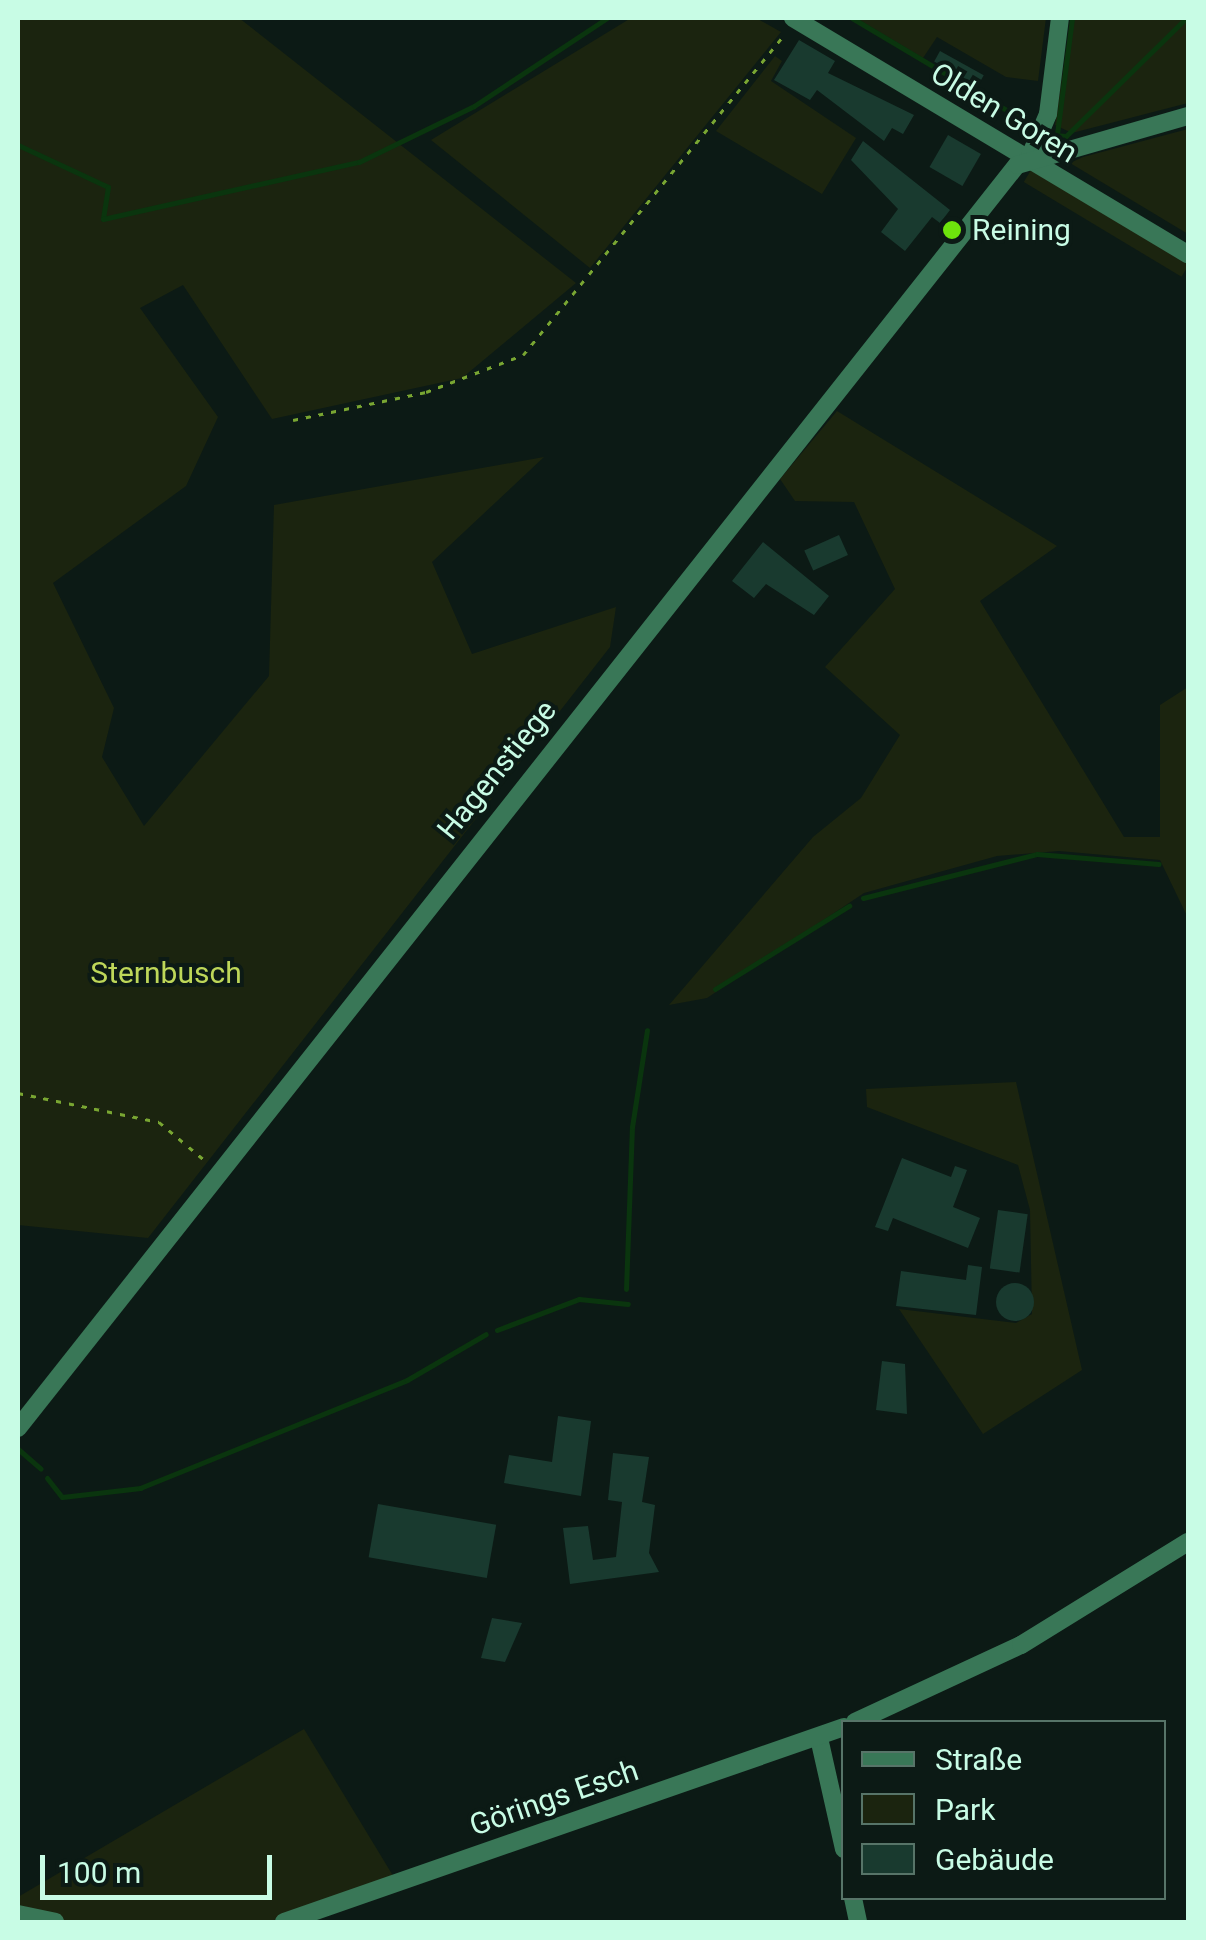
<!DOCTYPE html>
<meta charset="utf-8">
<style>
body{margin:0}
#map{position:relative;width:1206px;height:1940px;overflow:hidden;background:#0c1a15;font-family:Roboto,sans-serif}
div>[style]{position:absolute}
.green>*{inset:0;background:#1b240f;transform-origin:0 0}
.stream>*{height:5px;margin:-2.5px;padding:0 2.5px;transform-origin:2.5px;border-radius:2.5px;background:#0a350e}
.building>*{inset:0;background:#193a2f;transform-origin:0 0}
.round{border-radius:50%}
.path>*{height:2.5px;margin-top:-1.25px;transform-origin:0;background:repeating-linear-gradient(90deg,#79a632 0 5px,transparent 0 13px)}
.minor>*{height:18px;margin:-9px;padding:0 9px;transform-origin:9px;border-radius:9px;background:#397757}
.dots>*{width:28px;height:28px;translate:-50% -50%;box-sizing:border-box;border:5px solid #0c1a15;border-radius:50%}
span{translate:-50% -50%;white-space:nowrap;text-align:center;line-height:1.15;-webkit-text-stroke:8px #0c1a15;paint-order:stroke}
.street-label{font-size:30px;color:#c8fce5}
.poi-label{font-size:30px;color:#c8fce5}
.left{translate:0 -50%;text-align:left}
.park-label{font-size:30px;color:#bed759}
.frame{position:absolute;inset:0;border:20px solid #c8fce5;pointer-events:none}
.legend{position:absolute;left:841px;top:1720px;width:325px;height:180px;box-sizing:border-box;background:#0c1a15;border:2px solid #577468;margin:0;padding:12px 18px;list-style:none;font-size:30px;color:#c8fce5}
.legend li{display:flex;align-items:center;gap:20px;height:50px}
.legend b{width:50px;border:2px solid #577468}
.scale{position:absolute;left:40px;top:1855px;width:232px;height:45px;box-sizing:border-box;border:5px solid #c8fce5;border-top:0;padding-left:12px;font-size:30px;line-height:35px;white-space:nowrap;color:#c8fce5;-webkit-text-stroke:8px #0c1a15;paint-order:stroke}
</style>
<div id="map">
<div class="green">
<i style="clip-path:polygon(18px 18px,239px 18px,576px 283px,462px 378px,272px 419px,183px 285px,140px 308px,218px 417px,186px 486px,53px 583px,114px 708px,102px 757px,144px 826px,269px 676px,274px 505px,544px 457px,432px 562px,472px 654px,616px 607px,610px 647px,148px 1238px,18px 1225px)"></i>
<i style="clip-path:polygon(631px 18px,756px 18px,781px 32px,590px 268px,431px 140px)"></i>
<i style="clip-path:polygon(856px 18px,1046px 18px,1038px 81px,1006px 77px,937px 37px,923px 58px)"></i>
<i style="clip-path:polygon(1071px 18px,1188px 18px,1188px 103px,1072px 133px,1055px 125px)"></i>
<i style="clip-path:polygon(775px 56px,782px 61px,771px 81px,856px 138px,822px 194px,716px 131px)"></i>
<i style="clip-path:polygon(1188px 129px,1188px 234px,1070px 163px,1083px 157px)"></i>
<i style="left:1031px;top:170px;width:184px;height:14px;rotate:31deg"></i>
<i style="clip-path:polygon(837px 411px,1057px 546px,980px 601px,1124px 837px,1160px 837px,1160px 705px,1188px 687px,1188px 918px,1160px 860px,1059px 851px,997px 856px,864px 893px,707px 998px,669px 1005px,813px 837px,861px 798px,900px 735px,825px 667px,895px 589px,854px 502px,795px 501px,780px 479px)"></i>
<i style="clip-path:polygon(1016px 1082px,1082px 1370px,983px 1434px,899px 1309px,1016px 1323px,1032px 1314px,1030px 1210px,1018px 1165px,867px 1107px,866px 1089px)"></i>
<i style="clip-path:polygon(304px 1729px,395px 1879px,268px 1922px,71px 1922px,18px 1911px,18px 1897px)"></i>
</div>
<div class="stream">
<i style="left:852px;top:18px;width:207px;rotate:30.8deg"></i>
<i style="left:1057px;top:134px;width:117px;rotate:-82.6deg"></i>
<i style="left:1053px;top:135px;width:13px;rotate:4deg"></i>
<i style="left:1066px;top:136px;width:168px;rotate:-44.5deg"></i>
<i style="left:18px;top:145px;width:99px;rotate:25deg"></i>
<i style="left:108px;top:187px;width:32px;rotate:99deg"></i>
<i style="left:103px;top:219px;width:262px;rotate:-12.6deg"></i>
<i style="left:359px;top:162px;width:128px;rotate:-26deg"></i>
<i style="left:474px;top:106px;width:159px;rotate:-33.5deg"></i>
<i style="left:863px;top:898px;width:179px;rotate:-14.2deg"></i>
<i style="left:1037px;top:854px;width:122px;rotate:4.7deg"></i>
<i style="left:715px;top:989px;width:158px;rotate:-31.8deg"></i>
<i style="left:626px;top:1289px;width:162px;rotate:-87.9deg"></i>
<i style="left:632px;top:1127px;width:98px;rotate:-81.2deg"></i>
<i style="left:497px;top:1330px;width:88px;rotate:-20.7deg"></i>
<i style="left:579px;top:1299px;width:49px;rotate:5.8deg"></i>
<i style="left:18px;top:1449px;width:30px;rotate:41deg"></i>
<i style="left:47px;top:1478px;width:24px;rotate:52deg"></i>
<i style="left:62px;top:1497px;width:79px;rotate:-6.6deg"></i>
<i style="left:140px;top:1488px;width:288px;rotate:-22deg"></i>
<i style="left:407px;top:1380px;width:91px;rotate:-30.2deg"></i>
</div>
<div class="building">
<i style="clip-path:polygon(799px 40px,835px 61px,828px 73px,914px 115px,903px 134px,892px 128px,884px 141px,817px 90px,810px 100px,774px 80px)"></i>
<i style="left:940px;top:51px;width:50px;height:12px;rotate:29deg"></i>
<i style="left:948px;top:135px;width:38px;height:37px;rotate:30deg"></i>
<i style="clip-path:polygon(863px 141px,950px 210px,940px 223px,932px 217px,905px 251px,881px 232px,898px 209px,851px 160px)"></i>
<i style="left:839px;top:535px;width:22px;height:38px;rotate:66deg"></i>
<i style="clip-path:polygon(763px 542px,829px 596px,814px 615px,766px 584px,754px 598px,732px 581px)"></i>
<i style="clip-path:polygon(902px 1158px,951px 1177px,955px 1166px,967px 1170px,953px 1207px,980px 1218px,968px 1248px,893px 1218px,888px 1231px,875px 1227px)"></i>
<i style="left:998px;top:1210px;width:30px;height:59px;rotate:8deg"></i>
<i style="clip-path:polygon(968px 1265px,982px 1267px,976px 1315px,896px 1306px,901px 1271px,966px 1280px)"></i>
<i class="round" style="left:996px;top:1283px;width:38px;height:38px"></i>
<i style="clip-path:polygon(882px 1361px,905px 1364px,907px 1414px,876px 1410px)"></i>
<i style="clip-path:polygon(558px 1416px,591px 1421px,581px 1496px,504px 1483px,509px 1455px,552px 1462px)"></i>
<i style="clip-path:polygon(613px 1453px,649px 1457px,642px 1502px,655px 1505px,649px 1553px,659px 1572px,570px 1584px,563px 1528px,588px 1526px,593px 1560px,616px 1557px,622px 1502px,608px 1500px)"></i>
<i style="left:378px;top:1504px;width:120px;height:54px;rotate:10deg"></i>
<i style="clip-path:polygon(492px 1618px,522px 1623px,505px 1662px,481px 1658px)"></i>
</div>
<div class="path">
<i style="left:293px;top:420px;width:136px;rotate:-11.9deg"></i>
<i style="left:426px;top:392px;width:104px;rotate:-20.9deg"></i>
<i style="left:523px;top:355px;width:413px;rotate:-50.8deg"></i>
<i style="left:18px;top:1093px;width:144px;rotate:11.6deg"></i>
<i style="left:159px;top:1122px;width:64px;rotate:39.9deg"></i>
</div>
<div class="minor">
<i style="left:793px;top:18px;width:460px;rotate:30.9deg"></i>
<i style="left:1030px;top:156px;width:46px;rotate:-66.8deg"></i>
<i style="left:1048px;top:114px;width:97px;rotate:-82.9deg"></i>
<i style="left:18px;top:1428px;width:1610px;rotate:-51.66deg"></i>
<i style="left:1017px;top:165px;width:178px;rotate:-16deg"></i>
<i style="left:855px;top:1722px;width:183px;rotate:-24.9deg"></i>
<i style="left:1021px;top:1645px;width:196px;rotate:-31.7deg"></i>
<i style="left:819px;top:1738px;width:114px;rotate:77.3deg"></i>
<i style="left:853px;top:1898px;width:25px;rotate:78deg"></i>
<i style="left:18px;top:1914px;width:38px;rotate:12deg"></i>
<i style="left:284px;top:1922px;width:593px;rotate:-19.2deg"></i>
</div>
<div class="dots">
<i style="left:952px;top:230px;background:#6de40c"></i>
</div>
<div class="street-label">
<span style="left:1004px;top:113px;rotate:31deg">Olden Goren</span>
<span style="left:497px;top:770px;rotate:-51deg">Hagenstiege</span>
<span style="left:554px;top:1798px;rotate:-19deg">Görings Esch</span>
</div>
<div class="poi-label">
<span class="left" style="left:972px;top:230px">Reining</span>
</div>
<div class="park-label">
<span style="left:166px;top:973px">Sternbusch</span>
</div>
<div class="frame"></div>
<ul class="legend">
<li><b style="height:12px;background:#397757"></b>Straße</li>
<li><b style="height:28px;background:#1b240f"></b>Park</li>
<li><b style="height:28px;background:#193a2f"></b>Gebäude</li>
</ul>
<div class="scale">100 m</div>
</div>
